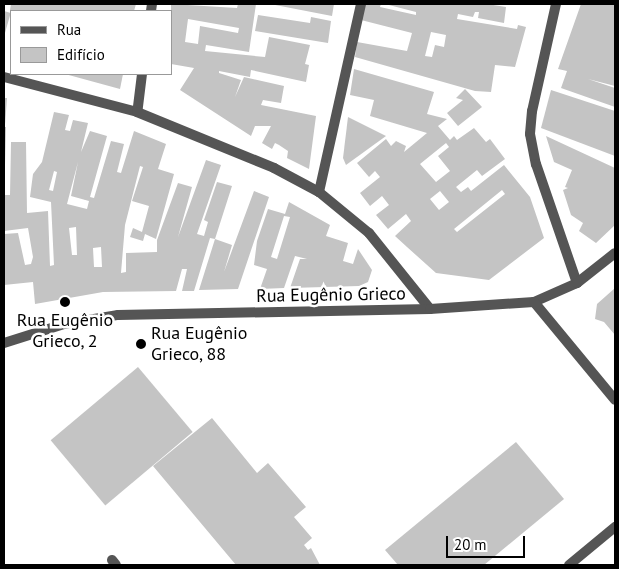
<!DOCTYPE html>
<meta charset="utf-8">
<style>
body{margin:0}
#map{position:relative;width:619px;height:569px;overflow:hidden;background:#fff;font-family:"PT Sans",sans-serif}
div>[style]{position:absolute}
.building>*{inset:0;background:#c4c4c4;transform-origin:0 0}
.service>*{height:10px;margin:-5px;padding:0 5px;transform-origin:5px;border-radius:5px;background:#555}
.minor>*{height:10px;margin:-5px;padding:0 5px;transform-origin:5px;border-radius:5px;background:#555}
.tertiary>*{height:10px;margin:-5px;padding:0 5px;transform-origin:5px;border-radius:5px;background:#555}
.dots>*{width:14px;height:14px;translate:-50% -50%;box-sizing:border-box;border:2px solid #fff;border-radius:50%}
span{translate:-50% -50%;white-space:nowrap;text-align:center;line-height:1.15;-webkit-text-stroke:5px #fff;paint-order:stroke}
.street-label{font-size:18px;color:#000}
.poi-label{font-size:18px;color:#000}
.left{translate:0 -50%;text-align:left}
.frame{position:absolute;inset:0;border:5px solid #000;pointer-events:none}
.legend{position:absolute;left:10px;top:10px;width:162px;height:65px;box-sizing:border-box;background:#fff;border:1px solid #999;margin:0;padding:6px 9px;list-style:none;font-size:15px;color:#000}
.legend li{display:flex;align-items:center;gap:10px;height:25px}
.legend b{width:25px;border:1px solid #999}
.scale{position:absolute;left:446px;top:536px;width:79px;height:22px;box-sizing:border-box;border:2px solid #000;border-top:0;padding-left:6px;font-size:15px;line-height:18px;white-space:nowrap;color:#000;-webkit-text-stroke:4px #fff;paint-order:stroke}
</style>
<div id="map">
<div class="building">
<i style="clip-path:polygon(11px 4px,136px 4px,134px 11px,16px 11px,10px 10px)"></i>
<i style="clip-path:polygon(evenodd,171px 4px,237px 8px,238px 4px,256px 4px,249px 52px,206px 45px,205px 51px,265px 57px,269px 37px,310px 45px,305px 64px,309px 65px,306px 82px,251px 70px,250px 77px,219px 71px,219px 73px,241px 80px,235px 97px,244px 77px,284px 86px,281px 103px,263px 100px,261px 105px,316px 116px,309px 169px,287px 158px,288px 151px,279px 145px,275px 143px,272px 149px,262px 143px,271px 126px,255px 126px,251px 136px,180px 90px,194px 68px,171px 64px,171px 4px,188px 19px,239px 28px,238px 33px,200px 26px,198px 44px,185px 42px,188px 19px)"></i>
<i style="clip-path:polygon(270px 4px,334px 4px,332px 16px)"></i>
<i style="clip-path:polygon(evenodd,365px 4px,381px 4px,380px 7px,416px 15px,416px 12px,385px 4px,487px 4px,506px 7px,504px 23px,478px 18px,479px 12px,475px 12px,473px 17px,458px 14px,457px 19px,517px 29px,518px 25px,526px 27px,515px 67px,495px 65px,491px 92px,475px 91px,355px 57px,357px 42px,407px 51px,412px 33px,361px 20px,365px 4px,431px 32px,446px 35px,444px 47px,435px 45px,432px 57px,425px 56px,431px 32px)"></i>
<i style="clip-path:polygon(581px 4px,615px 4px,615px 86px,588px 79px,615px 88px,615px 107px,561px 88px,567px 71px,558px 69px)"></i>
<i style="left:4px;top:11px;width:7px;height:53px;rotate:16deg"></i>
<i style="clip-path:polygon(258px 15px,310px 23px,311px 17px,331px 21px,328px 43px,255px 31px)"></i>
<i style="clip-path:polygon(evenodd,354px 69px,434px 92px,427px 114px,447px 119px,438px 126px,450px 140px,454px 136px,457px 140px,474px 128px,486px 142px,490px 139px,505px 159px,482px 176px,477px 170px,456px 187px,461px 192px,468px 187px,471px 191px,504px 165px,530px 197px,544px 238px,489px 280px,436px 273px,407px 247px,395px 236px,411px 221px,406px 214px,388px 229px,376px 215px,389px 205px,382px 196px,370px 206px,360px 193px,380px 177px,375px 171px,369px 177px,357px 163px,386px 139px,391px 146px,396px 141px,406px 146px,404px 152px,427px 133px,370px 116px,374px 100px,350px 95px,354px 69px,446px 143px,449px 147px,438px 156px,450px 171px,436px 182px,420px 164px,446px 143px,354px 69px,502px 190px,505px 194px,457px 232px,454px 229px,502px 190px,354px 69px,440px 191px,449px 202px,439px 210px,430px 199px,440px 191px)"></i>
<i style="clip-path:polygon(65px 74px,123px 74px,120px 89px)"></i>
<i style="clip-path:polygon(465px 89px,482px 107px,458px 126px,447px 113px,463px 100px,456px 98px)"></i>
<i style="clip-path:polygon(551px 90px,615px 111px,615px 156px,541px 128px)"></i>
<i style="clip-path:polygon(4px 98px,7px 98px,5px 125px,4px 125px)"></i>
<i style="clip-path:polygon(evenodd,54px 112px,69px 115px,65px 130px,70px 131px,73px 120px,88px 123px,81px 152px,90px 131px,107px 136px,90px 197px,94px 198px,111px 141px,124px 144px,117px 172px,121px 173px,134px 131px,166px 144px,158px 169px,174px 174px,156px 239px,145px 234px,143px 241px,130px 237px,133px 228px,142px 232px,149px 206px,132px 201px,143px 167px,140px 166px,125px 225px,121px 273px,126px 272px,126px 253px,157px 252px,157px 240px,178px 183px,192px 187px,178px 237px,206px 160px,221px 165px,197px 234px,204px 236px,208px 222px,204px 220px,217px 182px,232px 186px,215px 239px,232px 245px,224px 272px,254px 191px,269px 197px,238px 289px,199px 290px,215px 239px,210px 238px,194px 291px,182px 291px,187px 269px,182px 269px,176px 291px,103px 292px,35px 304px,33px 282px,4px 285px,4px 234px,18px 233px,25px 265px,31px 264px,33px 257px,28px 228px,4px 231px,4px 195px,10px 195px,11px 142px,26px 142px,27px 213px,48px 211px,50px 266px,54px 265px,51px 202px,30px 197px,33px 174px,42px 162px,54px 112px,78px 162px,71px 196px,89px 201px,87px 209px,67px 204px,78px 162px,54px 112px,54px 171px,57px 172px,53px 191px,49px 190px,54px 171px,54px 112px,76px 227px,77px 255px,72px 255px,69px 228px,76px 227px,54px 112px,101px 247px,102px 267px,94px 267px,93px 248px,101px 247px)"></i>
<i style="clip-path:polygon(348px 117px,386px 136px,346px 165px,343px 158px)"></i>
<i style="clip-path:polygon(4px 127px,6px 127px,5px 165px,4px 165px)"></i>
<i style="clip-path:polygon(546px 136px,615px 168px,615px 225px,596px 243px,579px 231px,583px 223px,571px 215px,563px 190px,568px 188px,565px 187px,572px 170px,554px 162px)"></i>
<i style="clip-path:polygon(evenodd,289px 202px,330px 225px,326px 236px,348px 243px,343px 261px,353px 264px,358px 249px,372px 270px,368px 282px,359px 286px,290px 288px,300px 259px,307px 259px,295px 256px,284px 288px,260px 289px,267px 269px,254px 265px,257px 241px,268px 209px,285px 214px,289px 202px,284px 216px,290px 217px,277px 259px,271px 257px,284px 216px)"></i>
<i style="clip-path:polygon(615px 288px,615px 335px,604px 322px,595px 319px,597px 304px)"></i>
<i style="left:138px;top:367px;width:85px;height:114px;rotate:50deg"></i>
<i style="clip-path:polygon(212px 418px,257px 473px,268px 463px,306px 507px,294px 517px,312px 538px,304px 545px,308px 550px,311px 548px,320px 565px,236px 565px,153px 466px)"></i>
<i style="clip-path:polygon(516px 442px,564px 499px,484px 565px,398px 565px,385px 550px)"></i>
</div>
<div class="service">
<i style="left:4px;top:77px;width:138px;rotate:14.7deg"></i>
<i style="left:112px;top:560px;width:6px;rotate:51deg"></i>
</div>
<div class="minor">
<i style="left:556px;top:4px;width:110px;rotate:102.6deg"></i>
<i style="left:532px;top:111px;width:23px;rotate:95deg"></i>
<i style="left:530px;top:134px;width:31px;rotate:79deg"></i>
<i style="left:536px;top:164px;width:126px;rotate:71deg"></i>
<i style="left:151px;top:11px;width:7px;rotate:-82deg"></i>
<i style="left:142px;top:74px;width:38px;rotate:97deg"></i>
<i style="left:137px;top:112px;width:148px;rotate:22.2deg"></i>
<i style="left:274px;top:168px;width:51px;rotate:28.1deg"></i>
<i style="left:319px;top:192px;width:65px;rotate:39.4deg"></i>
<i style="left:369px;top:233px;width:97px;rotate:51.2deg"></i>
<i style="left:319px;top:192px;width:193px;rotate:-77.4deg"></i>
<i style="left:534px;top:302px;width:47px;rotate:-23.8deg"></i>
<i style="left:577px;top:283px;width:48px;rotate:-38.3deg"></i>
<i style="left:4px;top:343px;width:63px;rotate:-17.6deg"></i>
<i style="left:64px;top:324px;width:55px;rotate:-9.5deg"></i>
<i style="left:118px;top:315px;width:312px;rotate:-1.1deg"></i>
<i style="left:430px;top:309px;width:104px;rotate:-3.9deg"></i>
<i style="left:534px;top:302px;width:127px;rotate:50.4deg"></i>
</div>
<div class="tertiary">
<i style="left:569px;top:565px;width:60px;rotate:-39.6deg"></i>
</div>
<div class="dots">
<i style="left:65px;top:302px;background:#000"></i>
<i style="left:141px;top:344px;background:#000"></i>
</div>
<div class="street-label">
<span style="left:331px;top:295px;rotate:-1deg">Rua Eugênio Grieco</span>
</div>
<div class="poi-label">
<span style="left:65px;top:331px">Rua Eugênio<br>Grieco, 2</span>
<span class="left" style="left:151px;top:344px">Rua Eugênio<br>Grieco, 88</span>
</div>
<div class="frame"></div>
<ul class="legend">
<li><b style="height:6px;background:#555"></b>Rua</li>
<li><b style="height:14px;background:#c4c4c4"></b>Edifício</li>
</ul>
<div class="scale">20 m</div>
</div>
